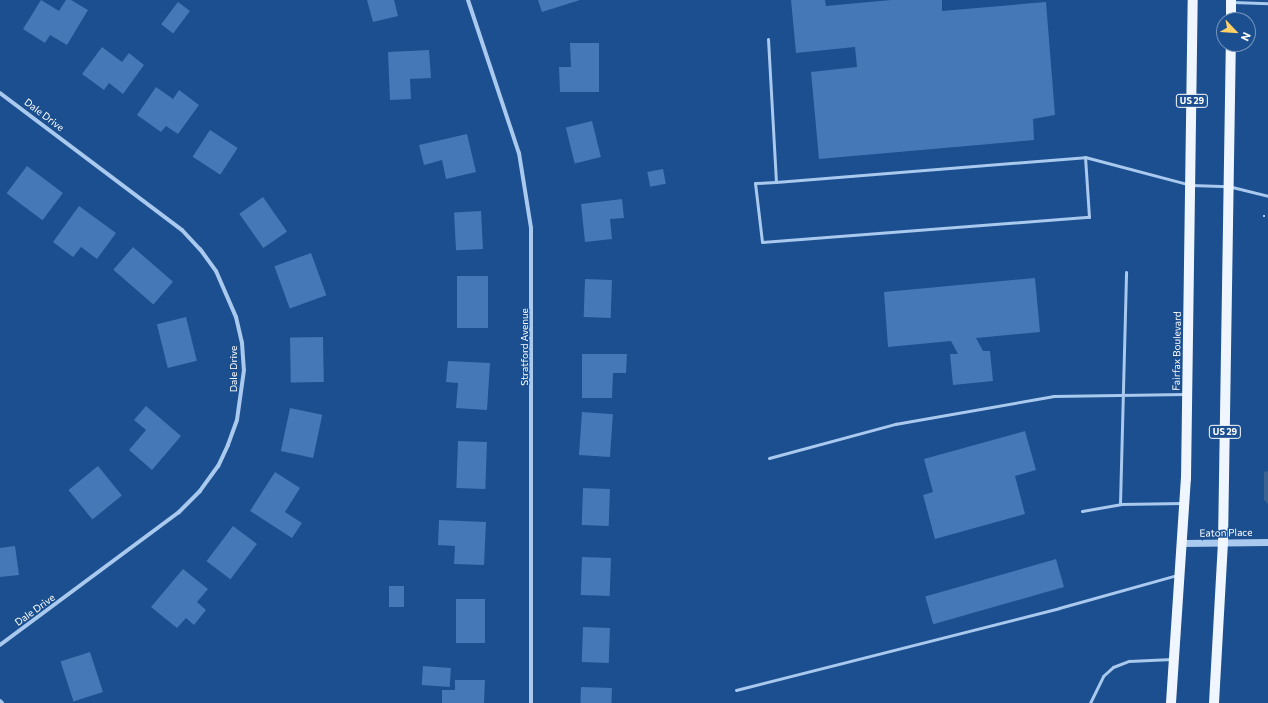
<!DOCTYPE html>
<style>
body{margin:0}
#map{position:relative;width:1268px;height:703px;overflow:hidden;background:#1b4f8f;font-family:Commissioner,sans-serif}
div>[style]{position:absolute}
.water>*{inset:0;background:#3c6290}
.building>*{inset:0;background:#4478b7;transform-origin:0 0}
.path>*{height:2.5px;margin-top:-1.25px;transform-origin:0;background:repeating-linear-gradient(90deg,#a9c9ee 0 2px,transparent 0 5px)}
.service>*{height:3px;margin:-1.5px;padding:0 1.5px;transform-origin:1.5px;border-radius:1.5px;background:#a9c9ee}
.minor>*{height:4px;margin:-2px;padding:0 2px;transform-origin:2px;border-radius:2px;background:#a9c9ee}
.tertiary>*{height:7px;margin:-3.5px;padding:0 3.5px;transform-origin:3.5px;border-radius:3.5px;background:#a9c9ee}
.primary>*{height:10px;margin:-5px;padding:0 5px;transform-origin:5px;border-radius:5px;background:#f0f6ff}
span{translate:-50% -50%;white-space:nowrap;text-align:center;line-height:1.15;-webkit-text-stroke:3px #1b4f8f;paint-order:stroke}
.shield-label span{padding:1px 3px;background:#1b4f8f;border:1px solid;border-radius:3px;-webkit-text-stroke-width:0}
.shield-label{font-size:9px;color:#fff;font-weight:700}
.street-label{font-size:10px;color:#fff}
.north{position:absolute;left:1216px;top:12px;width:40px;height:40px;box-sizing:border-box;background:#1b4f8f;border:1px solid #7695bc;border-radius:50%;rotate:115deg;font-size:11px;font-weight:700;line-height:16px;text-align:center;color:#fff}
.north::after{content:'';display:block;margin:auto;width:14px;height:18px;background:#ffd166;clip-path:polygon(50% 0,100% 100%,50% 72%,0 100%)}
</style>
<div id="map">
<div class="water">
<i style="clip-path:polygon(1268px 471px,1268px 504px,1264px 500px,1264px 472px)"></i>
</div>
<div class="building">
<i style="clip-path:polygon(41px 0,59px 11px,66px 0,71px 0,88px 10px,67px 45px,50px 35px,45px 43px,23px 29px)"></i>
<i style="clip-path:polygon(367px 0,394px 0,398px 16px,373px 22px)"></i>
<i style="clip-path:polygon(538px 0,580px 0,542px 12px)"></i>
<i style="clip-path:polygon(791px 0,825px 0,826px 6px,891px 0,942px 0,942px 11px,1046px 2px,1055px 115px,1033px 119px,1034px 140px,819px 159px,811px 72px,857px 67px,855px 47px,796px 53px)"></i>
<i style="left:178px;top:2px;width:15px;height:28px;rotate:37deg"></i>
<i style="clip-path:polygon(570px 43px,599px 43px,599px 92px,560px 92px,559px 67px,571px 67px)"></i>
<i style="clip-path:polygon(102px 47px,122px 62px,129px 53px,144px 65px,123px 94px,109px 83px,104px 90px,82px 74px)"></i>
<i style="clip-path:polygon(429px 50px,431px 78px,410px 79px,411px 99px,390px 100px,388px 52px)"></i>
<i style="clip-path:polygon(156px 87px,173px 99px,179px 90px,199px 105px,178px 134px,166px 126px,161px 132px,137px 115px)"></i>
<i style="left:592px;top:121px;width:37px;height:27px;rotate:76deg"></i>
<i style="left:210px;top:130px;width:33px;height:32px;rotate:33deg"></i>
<i style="clip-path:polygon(467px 134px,476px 172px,446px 179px,442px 160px,424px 165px,419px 145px)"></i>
<i style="left:27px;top:166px;width:45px;height:34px;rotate:37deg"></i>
<i style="left:663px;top:169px;width:15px;height:16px;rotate:79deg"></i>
<i style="left:263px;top:197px;width:42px;height:29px;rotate:55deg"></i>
<i style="clip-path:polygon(622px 199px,624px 218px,610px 219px,612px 239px,585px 242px,581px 204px)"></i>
<i style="clip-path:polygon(79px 206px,116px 233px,97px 259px,81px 247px,73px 257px,53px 242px)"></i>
<i style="left:481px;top:211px;width:38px;height:27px;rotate:87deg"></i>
<i style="left:133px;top:247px;width:53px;height:30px;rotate:41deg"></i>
<i style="left:311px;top:253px;width:45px;height:39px;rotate:70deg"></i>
<i style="left:457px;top:276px;width:31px;height:52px"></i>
<i style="clip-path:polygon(1035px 278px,1040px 332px,976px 338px,983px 351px,990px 351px,993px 381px,953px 385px,950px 354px,958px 354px,951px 341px,888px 347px,884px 292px)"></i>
<i style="left:585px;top:279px;width:27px;height:38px;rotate:2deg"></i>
<i style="left:186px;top:317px;width:45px;height:30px;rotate:76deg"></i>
<i style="left:323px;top:337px;width:45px;height:33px;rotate:89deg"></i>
<i style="clip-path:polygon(582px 354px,627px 354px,626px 373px,613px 373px,612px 398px,582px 398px)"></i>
<i style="clip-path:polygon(448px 361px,490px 363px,487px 410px,456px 408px,458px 383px,446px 382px)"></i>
<i style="clip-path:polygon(146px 406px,181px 436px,152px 470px,129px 450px,146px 430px,134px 420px)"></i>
<i style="left:290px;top:408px;width:33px;height:44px;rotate:12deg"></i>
<i style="left:582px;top:412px;width:31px;height:43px;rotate:4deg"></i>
<i style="clip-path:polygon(1025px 431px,1036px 470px,1015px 476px,1025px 514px,935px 539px,923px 495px,933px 492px,924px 459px)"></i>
<i style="left:458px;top:441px;width:29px;height:47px;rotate:2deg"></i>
<i style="left:98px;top:466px;width:38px;height:38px;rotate:51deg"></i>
<i style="clip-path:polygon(275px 472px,300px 488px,285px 512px,302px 523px,292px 538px,250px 511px)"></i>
<i style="left:583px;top:488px;width:27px;height:37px;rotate:2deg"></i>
<i style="clip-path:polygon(439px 520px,486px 522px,484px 565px,454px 564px,455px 546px,438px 545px)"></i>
<i style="left:233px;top:526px;width:30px;height:44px;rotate:37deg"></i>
<i style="clip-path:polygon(15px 546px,19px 575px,0 577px,0 548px)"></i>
<i style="left:582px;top:557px;width:29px;height:38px;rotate:2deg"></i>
<i style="left:1056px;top:559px;width:29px;height:136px;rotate:74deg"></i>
<i style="clip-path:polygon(183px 569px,208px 589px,197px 602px,206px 610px,194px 625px,186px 618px,177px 628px,151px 607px)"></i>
<i style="left:389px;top:586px;width:15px;height:21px"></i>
<i style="left:456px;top:599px;width:29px;height:44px"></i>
<i style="left:583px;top:627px;width:27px;height:35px;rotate:2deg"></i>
<i style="left:90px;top:652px;width:42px;height:31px;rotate:72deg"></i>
<i style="left:423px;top:666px;width:28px;height:19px;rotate:4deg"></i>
<i style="clip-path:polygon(455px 680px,485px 680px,484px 703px,442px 703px,442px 690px,455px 690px)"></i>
<i style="left:581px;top:687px;width:31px;height:16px;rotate:2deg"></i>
</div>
<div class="path">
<i style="left:1263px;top:216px;width:5px"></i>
</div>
<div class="service">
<i style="left:1233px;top:2px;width:35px;rotate:2deg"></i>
<i style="left:768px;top:39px;width:143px;rotate:86.8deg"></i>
<i style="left:776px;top:182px;width:310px;rotate:-4.6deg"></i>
<i style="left:1085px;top:157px;width:110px;rotate:14.8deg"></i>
<i style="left:1191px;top:185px;width:37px;rotate:2deg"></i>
<i style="left:1228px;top:186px;width:41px;rotate:14deg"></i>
<i style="left:776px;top:182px;width:21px;rotate:177deg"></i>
<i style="left:755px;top:183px;width:59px;rotate:83.2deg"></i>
<i style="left:762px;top:242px;width:328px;rotate:-4.4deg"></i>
<i style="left:1089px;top:217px;width:60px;rotate:-93.8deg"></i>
<i style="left:769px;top:458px;width:131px;rotate:-15.1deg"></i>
<i style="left:895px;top:424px;width:160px;rotate:-10deg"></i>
<i style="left:1053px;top:396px;width:132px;rotate:-0.9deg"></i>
<i style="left:1120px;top:504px;width:232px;rotate:-88.5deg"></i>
<i style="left:1082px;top:511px;width:39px;rotate:-10deg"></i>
<i style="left:1120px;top:504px;width:63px;rotate:-0.9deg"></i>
<i style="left:736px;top:690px;width:333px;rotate:-14.2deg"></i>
<i style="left:1059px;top:608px;width:123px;rotate:-15.6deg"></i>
<i style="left:1090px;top:703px;width:30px;rotate:-64deg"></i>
<i style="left:1103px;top:676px;width:13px;rotate:-42deg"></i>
<i style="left:1113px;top:667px;width:17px;rotate:-21deg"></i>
<i style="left:1129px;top:661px;width:43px;rotate:-2.7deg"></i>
</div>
<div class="minor">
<i style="left:468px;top:0;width:161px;rotate:71.6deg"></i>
<i style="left:519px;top:153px;width:76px;rotate:80.9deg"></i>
<i style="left:531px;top:228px;width:475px;rotate:90deg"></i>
<i style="left:0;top:93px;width:228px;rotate:37deg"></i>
<i style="left:182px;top:230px;width:26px;rotate:47deg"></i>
<i style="left:200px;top:249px;width:27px;rotate:54deg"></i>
<i style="left:216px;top:271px;width:50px;rotate:66.5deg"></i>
<i style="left:236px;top:317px;width:27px;rotate:77deg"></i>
<i style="left:242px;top:343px;width:27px;rotate:86deg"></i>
<i style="left:244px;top:370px;width:50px;rotate:98deg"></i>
<i style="left:237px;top:420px;width:27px;rotate:110deg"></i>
<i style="left:228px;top:445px;width:23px;rotate:115deg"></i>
<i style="left:218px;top:466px;width:31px;rotate:126deg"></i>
<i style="left:200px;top:491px;width:30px;rotate:135deg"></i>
<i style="left:179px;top:512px;width:223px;rotate:143.4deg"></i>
<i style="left:0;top:701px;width:3px;rotate:45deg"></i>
</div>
<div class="tertiary">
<i style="left:1183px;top:543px;width:85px;rotate:-0.7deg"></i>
</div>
<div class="primary">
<i style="left:1231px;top:20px;width:20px;rotate:-90deg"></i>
<i style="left:1171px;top:703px;width:225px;rotate:-86.2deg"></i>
<i style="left:1186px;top:479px;width:479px;rotate:-89.2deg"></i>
<i style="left:1214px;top:703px;width:160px;rotate:-86.8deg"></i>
<i style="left:1223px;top:543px;width:499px;rotate:-89.1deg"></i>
</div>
<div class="shield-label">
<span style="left:1192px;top:101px">US 29</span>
<span style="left:1225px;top:432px">US 29</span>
</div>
<div class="street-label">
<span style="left:44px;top:115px;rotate:37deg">Dale Drive</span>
<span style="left:525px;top:347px;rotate:-90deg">Stratford Avenue</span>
<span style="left:1177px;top:351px;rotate:-89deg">Fairfax Boulevard</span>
<span style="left:234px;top:369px;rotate:-90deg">Dale Drive</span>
<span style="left:1226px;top:533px;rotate:-1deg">Eaton Place</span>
<span style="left:35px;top:610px;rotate:-36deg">Dale Drive</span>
</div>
<div class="north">N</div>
</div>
